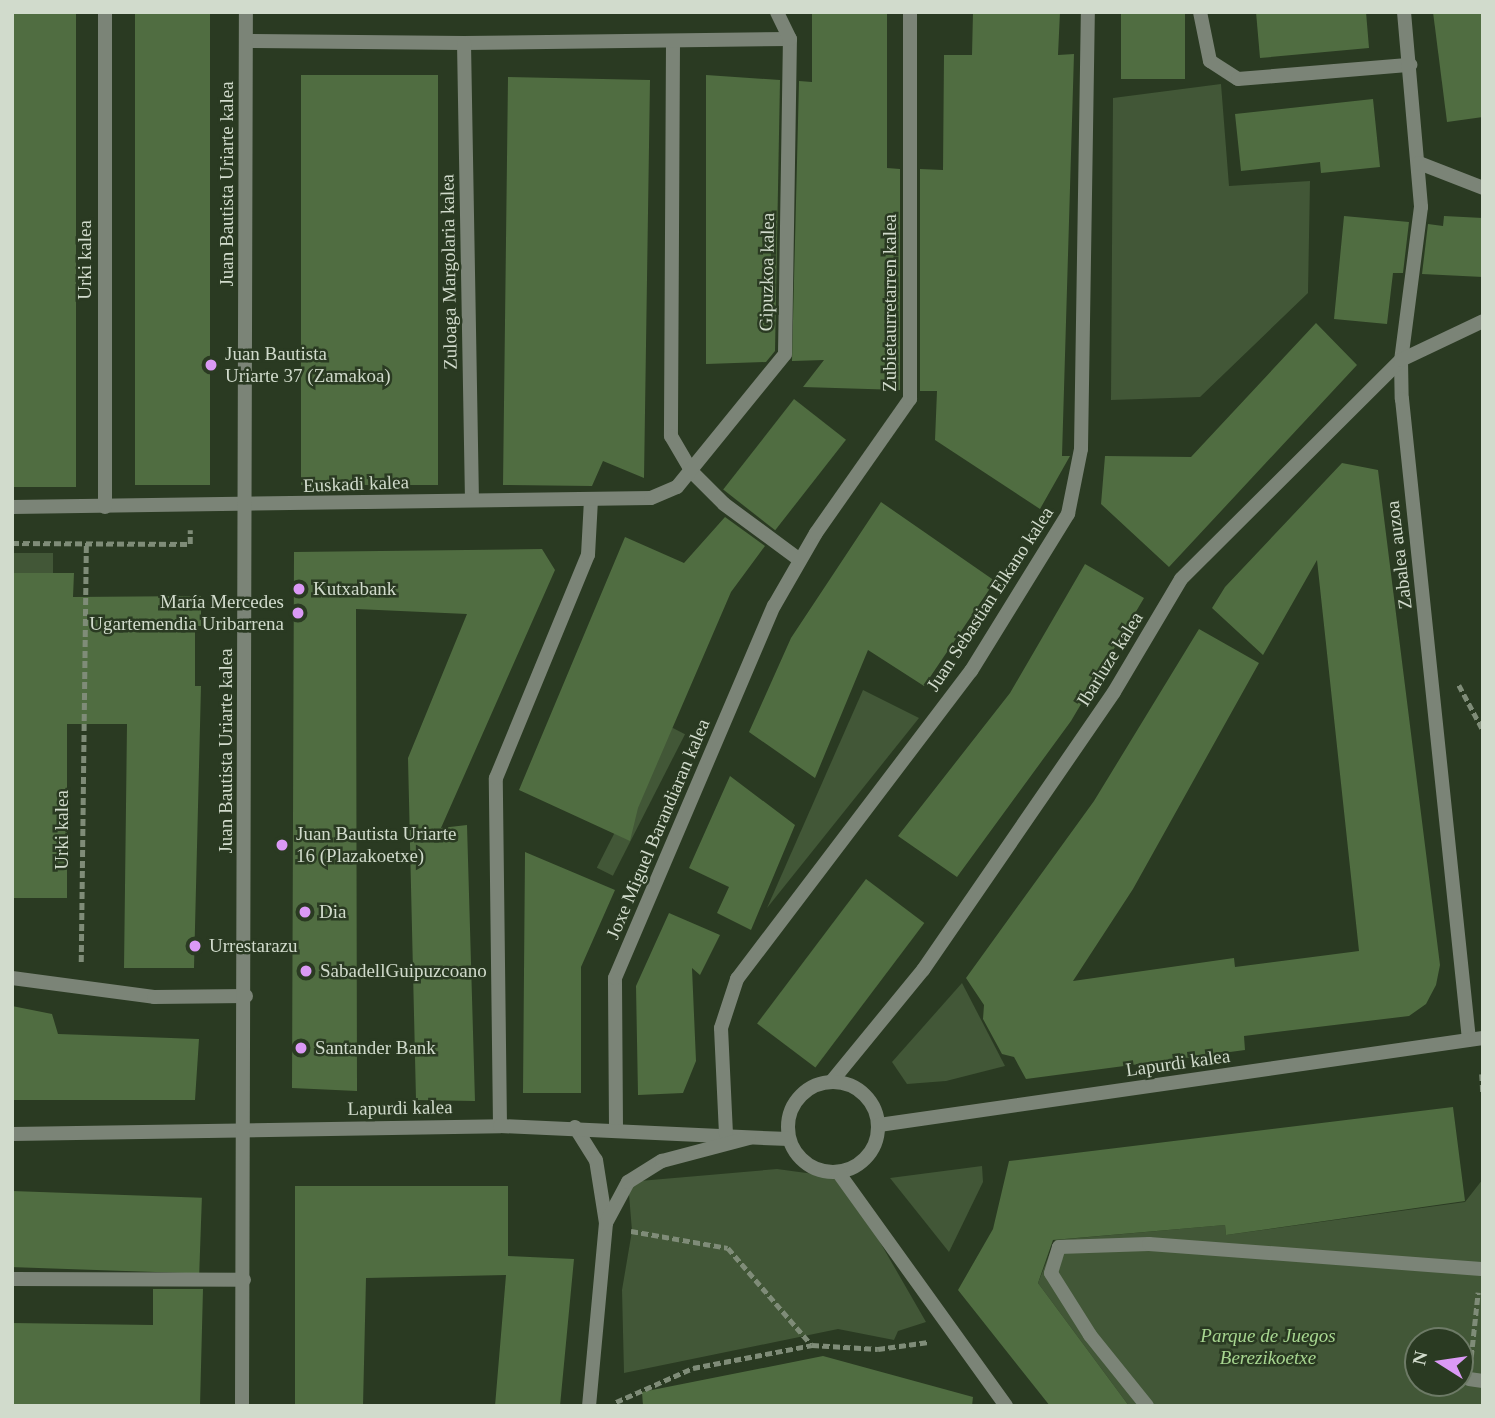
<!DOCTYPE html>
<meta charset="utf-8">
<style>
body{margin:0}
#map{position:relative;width:1495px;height:1418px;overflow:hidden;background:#2a3a22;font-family:"Times New Roman",serif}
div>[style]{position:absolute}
.green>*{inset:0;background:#425737;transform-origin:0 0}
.building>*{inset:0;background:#506d41;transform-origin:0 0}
.path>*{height:4.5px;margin-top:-2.25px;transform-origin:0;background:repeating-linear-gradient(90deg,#7f8c78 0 7px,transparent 0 10.5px)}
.service>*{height:14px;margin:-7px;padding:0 7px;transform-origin:7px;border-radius:7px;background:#7b8477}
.pedestrian>*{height:14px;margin:-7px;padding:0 7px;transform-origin:7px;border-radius:7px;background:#7b8477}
.minor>*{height:14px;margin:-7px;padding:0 7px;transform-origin:7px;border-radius:7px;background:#7b8477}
.minor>.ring{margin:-7px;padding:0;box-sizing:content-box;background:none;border:14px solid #7b8477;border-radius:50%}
.dots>*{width:19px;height:19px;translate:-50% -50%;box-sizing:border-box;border:4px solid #2a3a22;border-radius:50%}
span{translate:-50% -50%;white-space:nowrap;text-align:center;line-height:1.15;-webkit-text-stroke:5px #2a3a22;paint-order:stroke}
.street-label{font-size:19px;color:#d1dbcc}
.poi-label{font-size:19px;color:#d1dbcc}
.left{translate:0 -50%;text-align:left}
.right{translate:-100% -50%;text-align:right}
.park-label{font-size:19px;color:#a7d690;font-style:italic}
.frame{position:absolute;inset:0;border:14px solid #d1dbcc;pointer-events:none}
.north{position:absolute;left:1404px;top:1327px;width:70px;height:70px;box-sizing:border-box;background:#2a3a22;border:2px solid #6d7a66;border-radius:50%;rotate:282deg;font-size:19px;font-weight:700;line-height:28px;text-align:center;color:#d1dbcc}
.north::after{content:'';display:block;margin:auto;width:24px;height:32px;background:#db99f5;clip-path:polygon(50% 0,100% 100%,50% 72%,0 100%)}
</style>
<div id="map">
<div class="green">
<i style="clip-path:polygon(1221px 84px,1229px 186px,1310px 181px,1308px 293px,1200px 397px,1111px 400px,1113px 98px)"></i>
<i style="left:12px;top:553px;width:41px;height:20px"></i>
<i style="clip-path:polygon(863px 690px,919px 718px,767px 908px)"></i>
<i style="left:669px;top:726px;width:18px;height:159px;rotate:27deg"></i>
<i style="clip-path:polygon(962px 983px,1005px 1066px,946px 1081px,907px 1084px,892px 1062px)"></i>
<i style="clip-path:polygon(982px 1166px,983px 1182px,949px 1252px,890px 1178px)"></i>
<i style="clip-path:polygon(777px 1169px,843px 1178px,926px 1322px,898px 1331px,894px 1340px,838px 1329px,624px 1373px,622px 1290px,632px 1231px,628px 1182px)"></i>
<i style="clip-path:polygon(evenodd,1483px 1179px,1483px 1406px,1129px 1406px,1038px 1283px,1055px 1240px,1225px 1225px,1226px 1235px,1465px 1202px,1483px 1179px,1418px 1341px,1460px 1341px,1460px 1383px,1418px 1383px,1418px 1341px)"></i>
</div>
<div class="building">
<i style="left:12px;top:12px;width:64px;height:475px"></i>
<i style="left:135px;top:12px;width:75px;height:473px"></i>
<i style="clip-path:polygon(812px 12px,887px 12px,887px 168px,900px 169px,900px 390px,803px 387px,824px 360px,792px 361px,799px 81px,812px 82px)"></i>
<i style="clip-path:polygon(973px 12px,1060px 12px,1058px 55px,1074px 54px,1062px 456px,1070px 456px,1040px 509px,935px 440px,937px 391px,920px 391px,920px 169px,943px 170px,944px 55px,972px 55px)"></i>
<i style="left:1121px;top:12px;width:64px;height:67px"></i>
<i style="clip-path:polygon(1256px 12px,1366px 12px,1369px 48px,1260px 58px)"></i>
<i style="clip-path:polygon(1433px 12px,1483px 12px,1483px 117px,1447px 122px)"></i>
<i style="left:438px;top:75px;width:410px;height:137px;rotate:90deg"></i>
<i style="clip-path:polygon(706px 75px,780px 80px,775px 351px,766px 362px,706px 364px)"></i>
<i style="clip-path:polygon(508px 77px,650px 80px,644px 478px,603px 461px,592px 486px,503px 485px)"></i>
<i style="clip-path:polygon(1373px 99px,1380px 167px,1321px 173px,1320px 162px,1241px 171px,1235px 114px)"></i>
<i style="clip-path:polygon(1344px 216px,1409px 222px,1403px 273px,1393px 273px,1387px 324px,1334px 319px)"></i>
<i style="clip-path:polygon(1444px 216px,1483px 218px,1483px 277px,1422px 274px,1428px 224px,1443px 226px)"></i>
<i style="clip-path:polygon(1316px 323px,1357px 365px,1169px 567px,1101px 504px,1105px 456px,1191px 457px)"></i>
<i style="left:794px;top:399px;width:66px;height:115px;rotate:38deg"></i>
<i style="clip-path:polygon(1342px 463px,1378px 470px,1440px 965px,1436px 985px,1426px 1004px,1409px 1016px,1244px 1036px,1245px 1050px,1026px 1079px,1014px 1057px,1002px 1054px,983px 1019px,984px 1005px,966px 978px,1094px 801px,1199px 629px,1259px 663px,1133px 889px,1073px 981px,1234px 958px,1235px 967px,1359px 951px,1317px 560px,1263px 655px,1212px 608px,1225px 587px)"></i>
<i style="clip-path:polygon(881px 502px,995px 581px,924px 686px,868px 650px,815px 778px,749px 732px,791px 638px)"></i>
<i style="clip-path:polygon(725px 517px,765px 546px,731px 592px,638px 808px,630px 841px,519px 790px,625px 537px,684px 563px)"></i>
<i style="clip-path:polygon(542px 549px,555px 570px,441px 828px,467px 825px,475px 1101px,416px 1100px,408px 758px,467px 614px,356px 609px,357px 1091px,292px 1088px,294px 552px)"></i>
<i style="clip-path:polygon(1085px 564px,1144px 598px,1071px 721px,957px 877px,898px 836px,1010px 693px)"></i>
<i style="clip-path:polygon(12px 573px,74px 573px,73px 597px,201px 596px,201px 626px,195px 626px,195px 686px,201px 686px,194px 968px,124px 968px,127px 724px,67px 724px,67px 898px,12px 898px)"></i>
<i style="clip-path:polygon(730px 776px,795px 825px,751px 930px,717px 913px,729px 887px,689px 868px)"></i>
<i style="clip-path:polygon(525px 852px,615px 890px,581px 967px,581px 1093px,523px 1093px)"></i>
<i style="left:866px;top:879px;width:73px;height:181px;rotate:37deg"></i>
<i style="clip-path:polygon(669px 913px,720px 935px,700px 975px,692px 968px,696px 1061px,683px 1093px,638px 1095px,636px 986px)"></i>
<i style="clip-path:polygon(12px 1006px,52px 1014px,58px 1034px,199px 1039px,195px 1100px,12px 1100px)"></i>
<i style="clip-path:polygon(1453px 1107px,1465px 1201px,1226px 1235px,1225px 1225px,1053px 1240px,1038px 1283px,1129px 1406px,1050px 1406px,958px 1290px,993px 1229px,1009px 1161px)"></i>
<i style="clip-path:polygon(295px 1186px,508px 1186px,508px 1256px,574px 1259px,560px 1406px,495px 1406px,506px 1275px,366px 1278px,363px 1406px,295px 1406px)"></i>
<i style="left:12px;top:1191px;width:190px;height:76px;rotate:2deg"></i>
<i style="clip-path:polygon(153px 1289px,203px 1289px,200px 1406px,12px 1406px,12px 1323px,153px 1325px)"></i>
<i style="clip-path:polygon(823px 1356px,973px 1397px,972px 1406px,643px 1406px,642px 1392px)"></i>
</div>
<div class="path">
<i style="left:12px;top:543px;width:178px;rotate:0.3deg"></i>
<i style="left:190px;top:544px;width:14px;rotate:-90deg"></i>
<i style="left:1459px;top:685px;width:51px;rotate:61.9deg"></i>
<i style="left:81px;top:962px;width:419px;rotate:-89.3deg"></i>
<i style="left:1482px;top:1074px;width:18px;rotate:87deg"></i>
<i style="left:631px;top:1231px;width:98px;rotate:9.9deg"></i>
<i style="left:728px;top:1248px;width:127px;rotate:49.2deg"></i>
<i style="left:1471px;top:1357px;width:65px;rotate:-83.9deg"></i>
<i style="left:616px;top:1402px;width:84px;rotate:-23.8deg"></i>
<i style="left:693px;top:1368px;width:121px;rotate:-10.9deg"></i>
<i style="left:812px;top:1345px;width:66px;rotate:3.5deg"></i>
<i style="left:878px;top:1349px;width:51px;rotate:-7.8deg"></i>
</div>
<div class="service">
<i style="left:1469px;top:1379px;width:14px;rotate:8deg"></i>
</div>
<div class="pedestrian">
<i style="left:673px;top:42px;width:394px;rotate:90.3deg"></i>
<i style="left:671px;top:436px;width:42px;rotate:59.7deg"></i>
<i style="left:692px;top:472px;width:45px;rotate:45deg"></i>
<i style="left:724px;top:504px;width:94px;rotate:36.4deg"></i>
<i style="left:464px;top:43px;width:326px;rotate:-0.7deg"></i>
<i style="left:500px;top:1126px;width:348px;rotate:-90.7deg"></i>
<i style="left:496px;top:778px;width:241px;rotate:-67.6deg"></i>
<i style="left:588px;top:555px;width:56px;rotate:-86.9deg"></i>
<i style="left:1147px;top:1406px;width:91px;rotate:-128.8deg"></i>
<i style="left:1090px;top:1335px;width:73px;rotate:-122.2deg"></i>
<i style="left:1051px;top:1273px;width:27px;rotate:-73deg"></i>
<i style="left:1059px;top:1247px;width:90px;rotate:-1.9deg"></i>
<i style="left:1149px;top:1244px;width:333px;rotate:4.3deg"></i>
</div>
<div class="minor">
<i style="left:1200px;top:12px;width:50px;rotate:78.5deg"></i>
<i style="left:1210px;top:61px;width:33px;rotate:33deg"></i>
<i style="left:1238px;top:79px;width:173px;rotate:-4.7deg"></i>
<i style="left:1404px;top:12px;width:196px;rotate:85deg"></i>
<i style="left:1421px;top:207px;width:154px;rotate:97.4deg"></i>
<i style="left:1401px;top:360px;width:39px;rotate:89deg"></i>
<i style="left:1402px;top:399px;width:644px;rotate:84.03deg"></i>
<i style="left:246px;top:41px;width:218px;rotate:0.5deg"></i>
<i style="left:464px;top:43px;width:457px;rotate:89deg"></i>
<i style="left:1419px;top:163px;width:69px;rotate:21.3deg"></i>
<i style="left:12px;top:507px;width:639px;rotate:-0.81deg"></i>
<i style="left:651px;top:498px;width:28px;rotate:-23deg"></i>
<i style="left:677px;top:487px;width:171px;rotate:-50.9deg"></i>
<i style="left:785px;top:354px;width:315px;rotate:-89.1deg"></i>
<i style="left:790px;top:39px;width:30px;rotate:-116deg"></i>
<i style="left:105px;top:507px;width:495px;rotate:-90deg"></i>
<i style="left:12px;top:978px;width:143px;rotate:7.6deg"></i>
<i style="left:154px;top:997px;width:92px;rotate:-0.6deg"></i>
<i style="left:832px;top:1081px;width:144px;rotate:-50.7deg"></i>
<i style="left:923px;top:970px;width:337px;rotate:-55.5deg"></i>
<i style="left:1114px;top:692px;width:131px;rotate:-59.3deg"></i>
<i style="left:1181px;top:579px;width:310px;rotate:-44.9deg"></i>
<i style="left:1401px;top:360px;width:91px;rotate:-25.4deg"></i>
<i class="ring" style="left:788px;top:1082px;width:76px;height:76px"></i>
<i style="left:879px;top:1125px;width:610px;rotate:-8.2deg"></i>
<i style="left:575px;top:1127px;width:39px;rotate:58deg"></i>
<i style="left:596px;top:1160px;width:64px;rotate:81deg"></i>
<i style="left:606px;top:1223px;width:184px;rotate:95.3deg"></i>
<i style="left:616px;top:1127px;width:149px;rotate:-90.4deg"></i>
<i style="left:615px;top:978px;width:405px;rotate:-66.9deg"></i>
<i style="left:774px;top:606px;width:84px;rotate:-60.1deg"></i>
<i style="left:816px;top:533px;width:164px;rotate:-55deg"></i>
<i style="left:910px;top:399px;width:387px;rotate:-90deg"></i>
<i style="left:12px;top:1134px;width:488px;rotate:-0.9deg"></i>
<i style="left:500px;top:1126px;width:289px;rotate:2.6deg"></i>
<i style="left:726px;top:1134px;width:106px;rotate:-92.7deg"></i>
<i style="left:721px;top:1028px;width:52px;rotate:-71.9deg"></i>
<i style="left:737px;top:979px;width:387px;rotate:-52.8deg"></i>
<i style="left:971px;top:671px;width:185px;rotate:-58.3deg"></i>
<i style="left:1068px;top:514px;width:66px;rotate:-78.7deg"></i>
<i style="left:1081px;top:449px;width:437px;rotate:-89.1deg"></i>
<i style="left:838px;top:1172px;width:288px;rotate:54.3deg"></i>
<i style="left:606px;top:1223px;width:47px;rotate:-61.8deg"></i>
<i style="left:628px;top:1182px;width:40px;rotate:-32deg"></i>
<i style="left:662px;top:1161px;width:90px;rotate:-14.8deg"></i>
<i style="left:12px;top:1279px;width:232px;rotate:0.2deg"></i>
<i style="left:242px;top:1406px;width:1394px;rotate:-89.84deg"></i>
</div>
<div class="dots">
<i style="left:211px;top:365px;background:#db99f5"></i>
<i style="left:299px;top:589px;background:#db99f5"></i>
<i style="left:298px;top:613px;background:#db99f5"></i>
<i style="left:282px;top:845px;background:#db99f5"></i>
<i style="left:305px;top:912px;background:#db99f5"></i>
<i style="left:195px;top:946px;background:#db99f5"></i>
<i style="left:306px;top:971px;background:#db99f5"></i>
<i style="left:301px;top:1048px;background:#db99f5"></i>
</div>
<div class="street-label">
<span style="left:227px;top:184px;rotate:-90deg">Juan Bautista Uriarte kalea</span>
<span style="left:85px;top:260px;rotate:-90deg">Urki kalea</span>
<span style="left:449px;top:272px;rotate:-91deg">Zuloaga Margolaria kalea</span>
<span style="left:767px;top:272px;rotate:-89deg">Gipuzkoa kalea</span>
<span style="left:890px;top:303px;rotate:-90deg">Zubietaurretarren kalea</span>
<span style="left:356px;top:484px;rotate:-2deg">Euskadi kalea</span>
<span style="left:1399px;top:555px;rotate:-97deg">Zabalea auzoa</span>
<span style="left:990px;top:599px;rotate:-57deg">Juan Sebastian Elkano kalea</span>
<span style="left:1110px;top:659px;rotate:-58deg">Ibarluze kalea</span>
<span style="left:226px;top:751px;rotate:-90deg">Juan Bautista Uriarte kalea</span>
<span style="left:658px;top:829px;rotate:-67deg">Joxe Miguel Barandiaran kalea</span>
<span style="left:62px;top:830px;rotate:-90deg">Urki kalea</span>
<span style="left:1178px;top:1063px;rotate:-8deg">Lapurdi kalea</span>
<span style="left:400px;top:1108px;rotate:-1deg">Lapurdi kalea</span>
</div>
<div class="poi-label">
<span class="left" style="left:225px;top:365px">Juan Bautista<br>Uriarte 37 (Zamakoa)</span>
<span class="left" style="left:313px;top:589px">Kutxabank</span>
<span class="right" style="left:284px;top:613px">María Mercedes<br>Ugartemendia Uribarrena</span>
<span class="left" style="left:296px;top:845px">Juan Bautista Uriarte<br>16 (Plazakoetxe)</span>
<span class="left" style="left:319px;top:912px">Dia</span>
<span class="left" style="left:209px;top:946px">Urrestarazu</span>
<span class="left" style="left:320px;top:971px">SabadellGuipuzcoano</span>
<span class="left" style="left:315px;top:1048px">Santander Bank</span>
</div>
<div class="park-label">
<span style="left:1268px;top:1347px">Parque de Juegos<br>Berezikoetxe</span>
</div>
<div class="frame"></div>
<div class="north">N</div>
</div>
